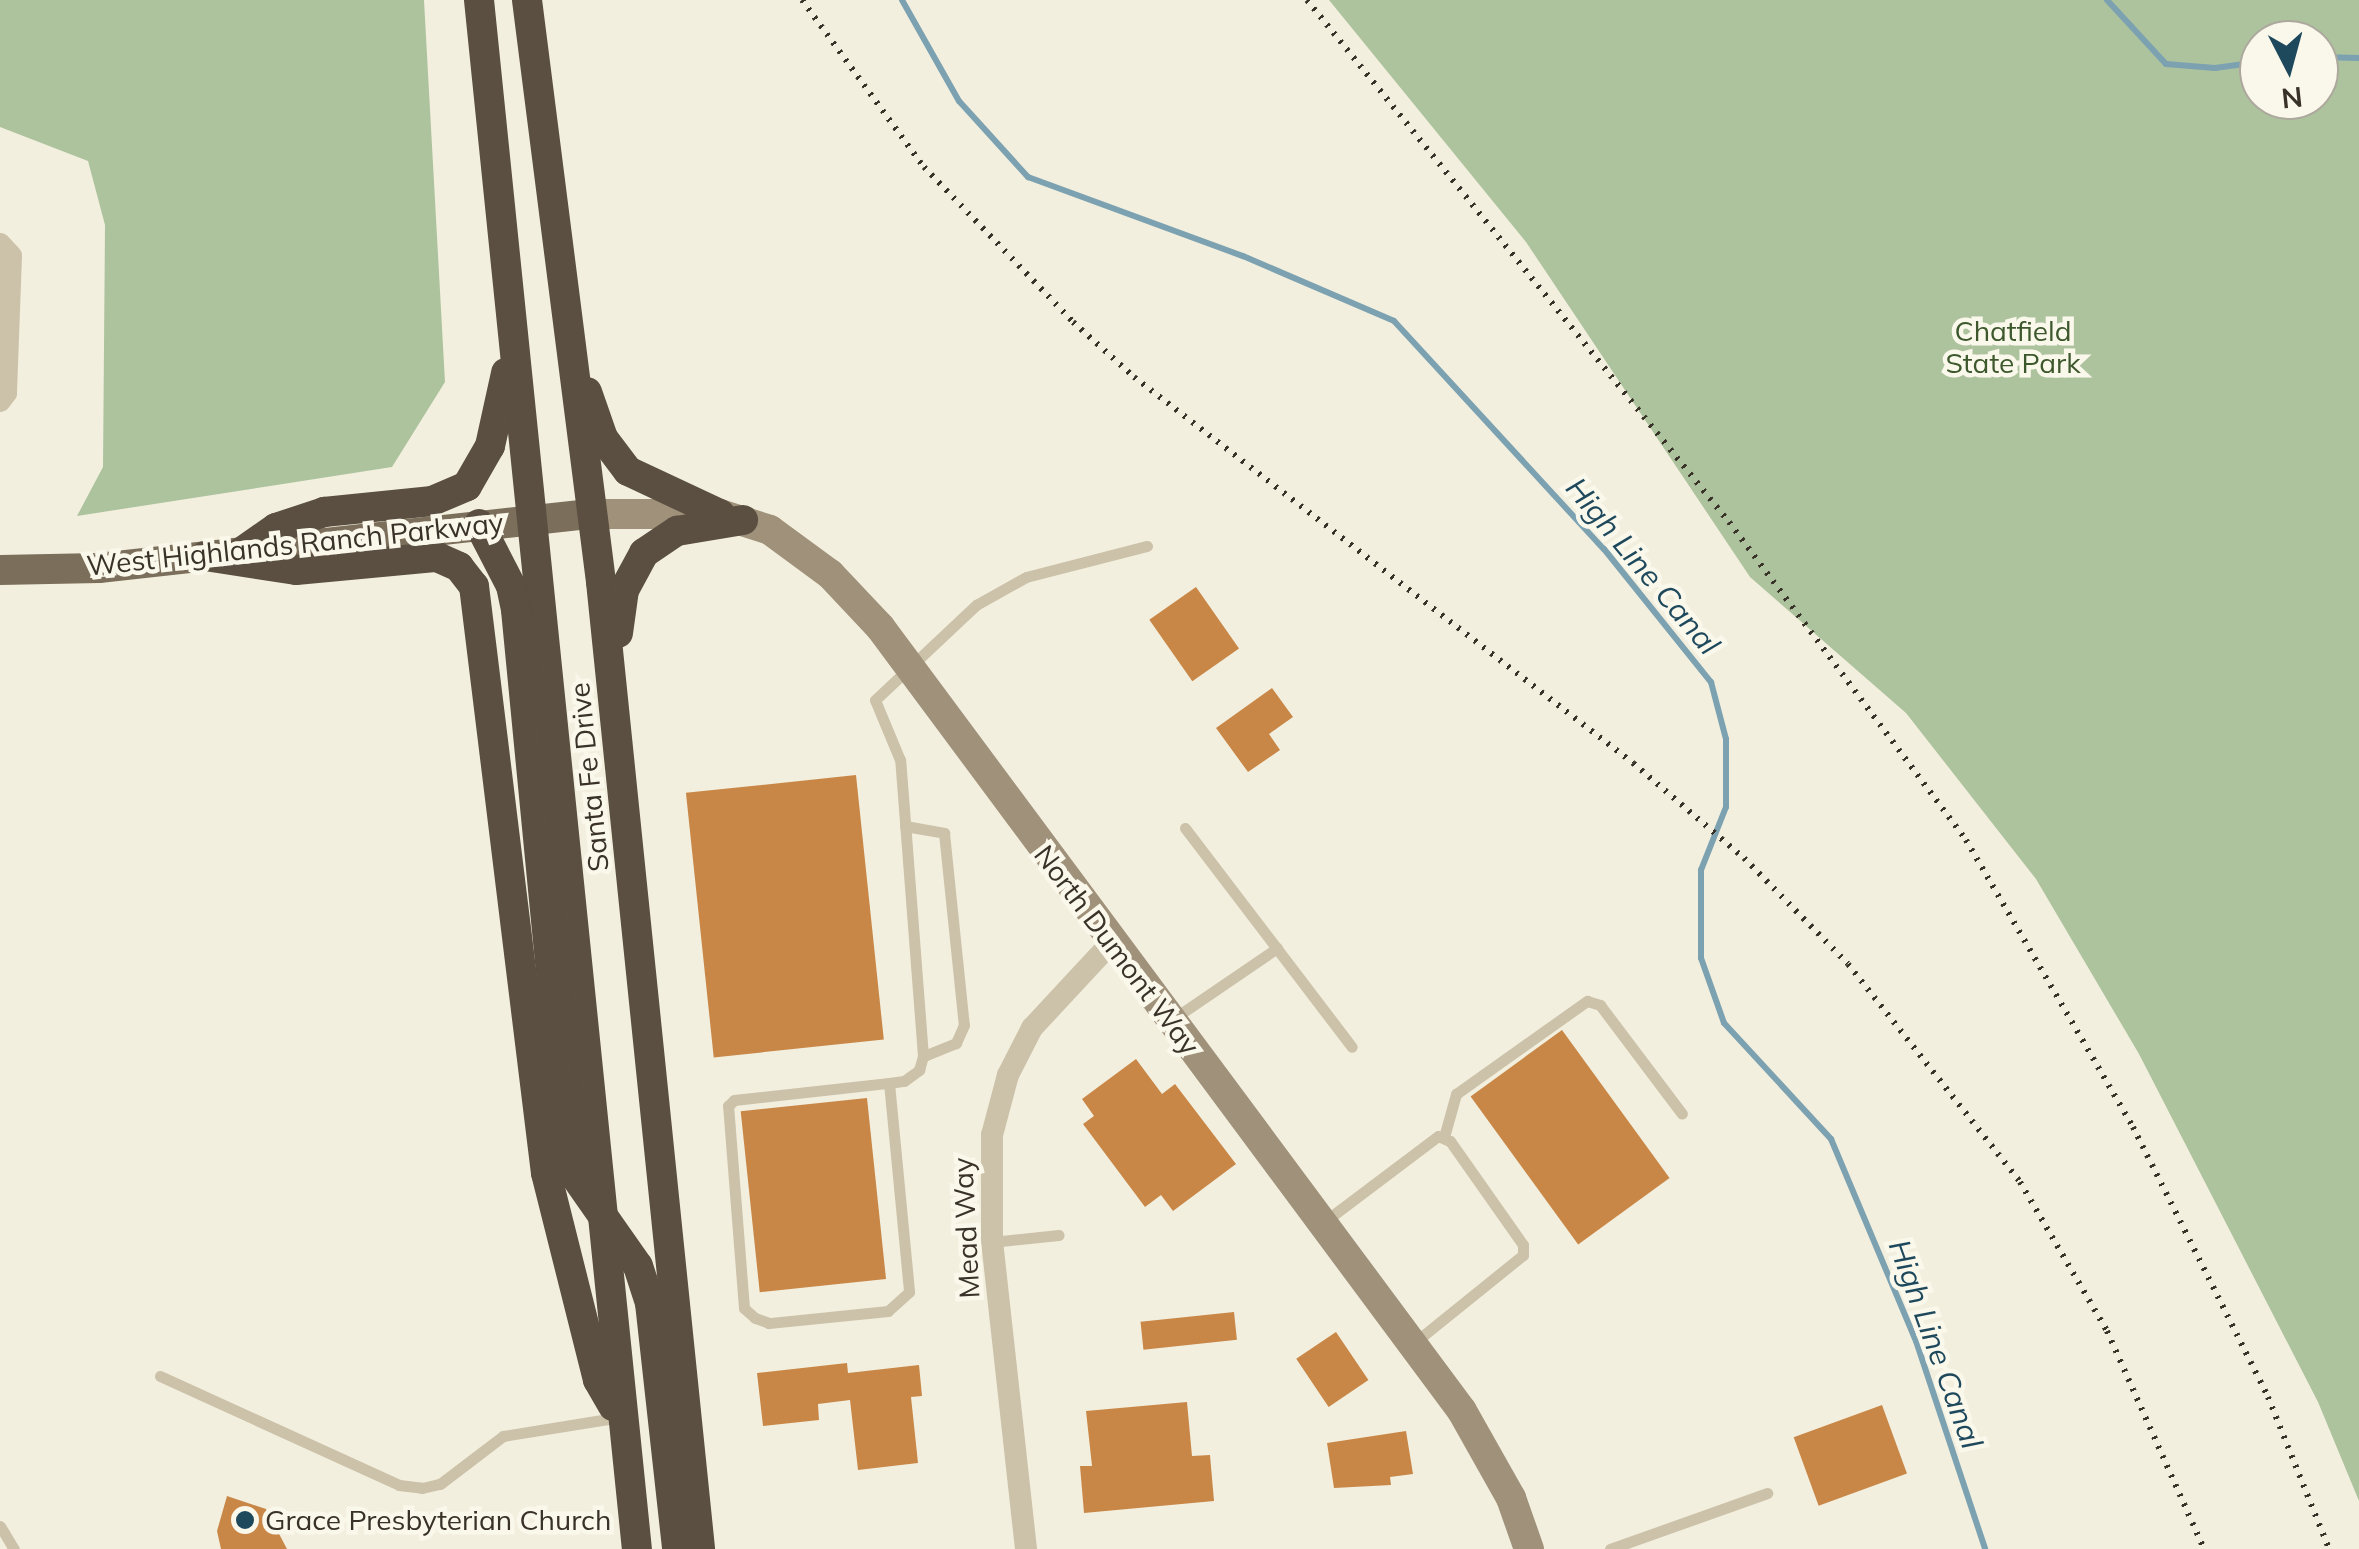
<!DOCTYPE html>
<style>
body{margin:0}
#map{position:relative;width:2359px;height:1549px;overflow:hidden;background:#f3efde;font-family:Mulish,sans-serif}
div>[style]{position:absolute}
.green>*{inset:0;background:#adc39e}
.stream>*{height:6px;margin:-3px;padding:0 3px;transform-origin:3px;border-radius:3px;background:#7ca2b1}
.building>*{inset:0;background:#c88747;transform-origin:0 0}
.lane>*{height:11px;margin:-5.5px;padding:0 5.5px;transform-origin:5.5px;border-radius:5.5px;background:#ccc2aa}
.street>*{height:22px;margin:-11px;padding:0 11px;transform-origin:11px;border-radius:11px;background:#ccc2aa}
.secondary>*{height:30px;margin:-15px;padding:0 15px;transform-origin:15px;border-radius:15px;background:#a0917b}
.primary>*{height:30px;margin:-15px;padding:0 15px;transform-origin:15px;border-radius:15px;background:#7b6e5a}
.highway>*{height:30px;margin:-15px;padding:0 15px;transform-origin:15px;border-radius:15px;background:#5a4f40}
.rail>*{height:6px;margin-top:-3px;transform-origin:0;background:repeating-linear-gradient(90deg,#393229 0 2.5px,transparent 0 10.5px)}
.dots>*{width:28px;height:28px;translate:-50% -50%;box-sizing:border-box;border:5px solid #faf7eb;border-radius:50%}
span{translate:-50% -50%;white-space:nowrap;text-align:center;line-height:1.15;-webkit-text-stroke:9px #faf7eb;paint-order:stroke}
.park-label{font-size:28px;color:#3d582c}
.street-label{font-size:28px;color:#393229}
.poi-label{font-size:28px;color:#393229}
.left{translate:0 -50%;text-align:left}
.water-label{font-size:30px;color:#1e485c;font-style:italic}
.north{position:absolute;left:2239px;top:20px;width:100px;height:100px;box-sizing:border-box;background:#faf7eb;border:2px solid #ada89d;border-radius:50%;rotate:174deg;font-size:28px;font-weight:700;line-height:40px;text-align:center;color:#393229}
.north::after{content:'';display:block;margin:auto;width:35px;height:45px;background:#1e485c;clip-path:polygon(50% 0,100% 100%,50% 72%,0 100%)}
</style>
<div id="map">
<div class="green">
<i style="clip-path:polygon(0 0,424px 0,445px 382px,392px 467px,77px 516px,103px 467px,105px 225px,88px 161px,0 127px)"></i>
<i style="clip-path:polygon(evenodd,1329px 0,2359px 0,2359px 1501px,2318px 1402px,2139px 1054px,2036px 879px,1906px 713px,1750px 577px,1526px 242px,1329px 0,2259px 40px,2319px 40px,2319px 100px,2259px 100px,2259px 40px)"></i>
</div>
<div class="stream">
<i style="left:902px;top:0;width:116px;rotate:60.6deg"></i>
<i style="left:959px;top:101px;width:103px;rotate:47.8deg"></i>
<i style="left:1028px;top:177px;width:229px;rotate:20.2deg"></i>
<i style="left:1243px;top:256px;width:164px;rotate:23.3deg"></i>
<i style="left:1394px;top:321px;width:310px;rotate:47.4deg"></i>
<i style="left:1604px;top:549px;width:171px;rotate:51.2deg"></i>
<i style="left:1711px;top:682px;width:59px;rotate:75.3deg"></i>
<i style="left:1726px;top:739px;width:68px;rotate:90deg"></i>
<i style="left:1726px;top:807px;width:68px;rotate:111.6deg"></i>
<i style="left:1701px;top:870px;width:88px;rotate:90deg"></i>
<i style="left:1701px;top:958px;width:69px;rotate:70.5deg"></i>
<i style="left:1724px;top:1023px;width:158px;rotate:47.3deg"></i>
<i style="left:1831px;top:1139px;width:219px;rotate:67.2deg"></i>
<i style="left:1916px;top:1341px;width:219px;rotate:71.6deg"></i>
<i style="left:2107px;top:0;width:87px;rotate:47.3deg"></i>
<i style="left:2166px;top:64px;width:49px;rotate:4.7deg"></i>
<i style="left:2215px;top:68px;width:44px;rotate:-7.8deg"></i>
<i style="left:2319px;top:57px;width:40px;rotate:1.4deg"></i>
</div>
<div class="building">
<i style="left:1196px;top:587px;width:75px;height:57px;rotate:55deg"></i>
<i style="clip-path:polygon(1272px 688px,1293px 717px,1269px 734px,1280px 750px,1248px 772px,1216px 728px)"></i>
<i style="left:856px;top:775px;width:266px;height:171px;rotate:84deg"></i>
<i style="left:1562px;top:1030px;width:183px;height:113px;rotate:54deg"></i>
<i style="clip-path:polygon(1136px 1059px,1162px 1094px,1175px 1084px,1236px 1164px,1173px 1211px,1161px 1195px,1145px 1207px,1083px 1124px,1094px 1116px,1082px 1099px)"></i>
<i style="left:867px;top:1098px;width:182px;height:127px;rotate:84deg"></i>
<i style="left:1234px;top:1312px;width:28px;height:94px;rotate:84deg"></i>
<i style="left:1336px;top:1332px;width:58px;height:48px;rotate:56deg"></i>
<i style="clip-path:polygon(847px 1363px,848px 1373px,919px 1365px,922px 1396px,911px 1397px,918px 1463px,858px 1470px,850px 1400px,818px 1404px,819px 1420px,763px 1426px,757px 1373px)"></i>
<i style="clip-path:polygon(1187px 1402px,1192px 1456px,1210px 1455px,1214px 1501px,1084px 1513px,1080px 1466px,1092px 1466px,1086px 1411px)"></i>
<i style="left:1882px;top:1405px;width:73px;height:94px;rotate:70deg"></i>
<i style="clip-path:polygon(1406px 1431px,1413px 1474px,1390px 1477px,1391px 1485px,1334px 1488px,1327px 1443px)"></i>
<i style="clip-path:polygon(227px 1496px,266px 1509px,287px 1549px,221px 1549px,217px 1531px)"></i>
</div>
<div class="lane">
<i style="left:905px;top:826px;width:40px;rotate:10deg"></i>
<i style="left:944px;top:833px;width:193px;rotate:84.1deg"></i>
<i style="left:964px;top:1025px;width:20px;rotate:114deg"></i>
<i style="left:956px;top:1043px;width:35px;rotate:158deg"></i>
<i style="left:1185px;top:828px;width:275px;rotate:52.7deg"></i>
<i style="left:1173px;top:1019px;width:126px;rotate:-34.3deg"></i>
<i style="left:889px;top:1083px;width:210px;rotate:84.5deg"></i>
<i style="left:909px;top:1292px;width:28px;rotate:138deg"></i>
<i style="left:888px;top:1311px;width:120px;rotate:174.2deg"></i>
<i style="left:769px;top:1323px;width:15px;rotate:-160deg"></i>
<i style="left:755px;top:1318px;width:15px;rotate:-138deg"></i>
<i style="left:744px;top:1308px;width:203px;rotate:-94.5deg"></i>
<i style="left:728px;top:1106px;width:8px;rotate:-45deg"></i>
<i style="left:734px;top:1100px;width:156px;rotate:-6.3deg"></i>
<i style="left:889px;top:1083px;width:15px;rotate:-8deg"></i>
<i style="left:904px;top:1081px;width:19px;rotate:-36deg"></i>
<i style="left:919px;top:1070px;width:15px;rotate:-74deg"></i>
<i style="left:923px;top:1056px;width:297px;rotate:-94.4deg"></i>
<i style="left:900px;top:760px;width:65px;rotate:-112.6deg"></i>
<i style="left:875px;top:700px;width:139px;rotate:-43.2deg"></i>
<i style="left:976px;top:605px;width:57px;rotate:-29.2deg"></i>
<i style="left:1026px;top:577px;width:125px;rotate:-14.4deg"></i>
<i style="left:1444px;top:1137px;width:45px;rotate:-74.4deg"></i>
<i style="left:1456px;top:1094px;width:161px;rotate:-35.4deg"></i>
<i style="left:1587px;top:1001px;width:14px;rotate:17deg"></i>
<i style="left:1600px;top:1005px;width:136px;rotate:53deg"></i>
<i style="left:1324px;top:1222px;width:143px;rotate:-37deg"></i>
<i style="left:1438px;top:1136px;width:13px;rotate:23deg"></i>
<i style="left:1450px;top:1141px;width:127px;rotate:54.9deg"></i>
<i style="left:1523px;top:1245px;width:10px;rotate:90deg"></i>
<i style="left:1523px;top:1255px;width:139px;rotate:141.1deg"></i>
<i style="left:992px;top:1242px;width:67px;rotate:-6deg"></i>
<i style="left:160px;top:1376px;width:263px;rotate:24.5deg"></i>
<i style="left:399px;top:1485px;width:23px;rotate:7deg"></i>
<i style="left:422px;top:1488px;width:18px;rotate:-13deg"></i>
<i style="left:440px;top:1484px;width:79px;rotate:-37.3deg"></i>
<i style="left:503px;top:1436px;width:119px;rotate:-9.2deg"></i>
<i style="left:0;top:1526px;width:27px;rotate:59deg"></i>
<i style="left:1610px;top:1549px;width:167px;rotate:-19.6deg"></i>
</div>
<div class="street">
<i style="left:0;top:244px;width:16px;rotate:47deg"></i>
<i style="left:11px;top:256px;width:137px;rotate:92.1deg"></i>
<i style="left:6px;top:393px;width:10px;rotate:127deg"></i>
<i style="left:1026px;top:1549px;width:309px;rotate:-96.3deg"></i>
<i style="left:992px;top:1242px;width:107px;rotate:-90deg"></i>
<i style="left:992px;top:1135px;width:62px;rotate:-75.1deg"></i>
<i style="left:1008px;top:1075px;width:53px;rotate:-62.9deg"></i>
<i style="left:1032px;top:1028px;width:116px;rotate:-47.1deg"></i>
</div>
<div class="secondary">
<i style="left:590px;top:514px;width:130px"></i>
<i style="left:720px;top:514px;width:52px;rotate:17.7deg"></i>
<i style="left:770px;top:530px;width:74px;rotate:36.3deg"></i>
<i style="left:830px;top:574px;width:73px;rotate:46.7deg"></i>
<i style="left:880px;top:627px;width:976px;rotate:53.41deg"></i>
<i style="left:1462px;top:1411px;width:100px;rotate:60.6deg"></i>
<i style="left:1511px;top:1498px;width:54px;rotate:70.6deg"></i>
</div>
<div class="primary">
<i style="left:0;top:570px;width:99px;rotate:-1.2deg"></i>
<i style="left:99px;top:568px;width:494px;rotate:-6.3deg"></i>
</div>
<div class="highway">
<i style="left:479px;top:0;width:1557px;rotate:84.18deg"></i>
<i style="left:527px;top:0;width:587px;rotate:82.75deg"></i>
<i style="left:601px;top:582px;width:972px;rotate:84.15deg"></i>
<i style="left:587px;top:392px;width:49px;rotate:70.8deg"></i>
<i style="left:603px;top:438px;width:41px;rotate:52.9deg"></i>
<i style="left:628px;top:471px;width:102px;rotate:25.1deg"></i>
<i style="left:479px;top:524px;width:70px;rotate:62.7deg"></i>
<i style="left:511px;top:586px;width:25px;rotate:78deg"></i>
<i style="left:516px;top:610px;width:562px;rotate:84.48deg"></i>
<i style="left:570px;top:1169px;width:118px;rotate:55deg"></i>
<i style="left:638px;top:1266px;width:39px;rotate:72deg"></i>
<i style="left:650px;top:1303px;width:247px;rotate:83.7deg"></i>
<i style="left:240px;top:553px;width:44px;rotate:-34.8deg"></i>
<i style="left:276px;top:528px;width:51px;rotate:-18.4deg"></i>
<i style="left:324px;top:512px;width:109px;rotate:-5.8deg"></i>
<i style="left:432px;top:501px;width:38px;rotate:-23deg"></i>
<i style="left:467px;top:486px;width:46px;rotate:-60.1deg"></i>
<i style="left:490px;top:446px;width:75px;rotate:-77.6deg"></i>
<i style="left:205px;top:556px;width:92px;rotate:8.7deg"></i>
<i style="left:296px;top:570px;width:142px;rotate:-5.3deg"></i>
<i style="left:437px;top:557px;width:24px;rotate:24deg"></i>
<i style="left:459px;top:567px;width:24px;rotate:52deg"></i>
<i style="left:474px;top:586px;width:591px;rotate:83.01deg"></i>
<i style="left:546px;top:1173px;width:213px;rotate:75.9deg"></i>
<i style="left:598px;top:1380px;width:30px;rotate:60deg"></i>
<i style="left:618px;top:633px;width:43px;rotate:-82.1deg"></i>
<i style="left:624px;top:590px;width:42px;rotate:-61.6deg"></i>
<i style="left:644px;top:553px;width:40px;rotate:-34deg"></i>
<i style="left:677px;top:531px;width:67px;rotate:-9.5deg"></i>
</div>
<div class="rail">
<i style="left:802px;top:0;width:207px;rotate:53.9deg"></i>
<i style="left:924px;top:167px;width:215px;rotate:46.1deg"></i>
<i style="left:1073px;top:322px;width:82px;rotate:42deg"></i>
<i style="left:1134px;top:377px;width:631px;rotate:37.72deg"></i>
<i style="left:1633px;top:763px;width:146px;rotate:40.6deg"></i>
<i style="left:1744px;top:858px;width:148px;rotate:45.5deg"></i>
<i style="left:1848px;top:964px;width:278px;rotate:51.7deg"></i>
<i style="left:2020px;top:1182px;width:173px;rotate:59.7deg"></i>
<i style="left:2107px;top:1331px;width:239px;rotate:66deg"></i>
<i style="left:1307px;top:0;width:671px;rotate:51.05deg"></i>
<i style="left:1729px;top:522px;width:397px;rotate:53.3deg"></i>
<i style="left:1966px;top:840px;width:332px;rotate:59.8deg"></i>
<i style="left:2133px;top:1127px;width:302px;rotate:63.4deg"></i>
<i style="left:2268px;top:1397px;width:164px;rotate:68.1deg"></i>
</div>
<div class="dots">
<i style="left:245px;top:1520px;background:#1e485c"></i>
</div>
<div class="park-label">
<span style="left:2013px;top:347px">Chatfield<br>State Park</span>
</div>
<div class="street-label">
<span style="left:295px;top:544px;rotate:-6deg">West Highlands Ranch Parkway</span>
<span style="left:589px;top:777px;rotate:-96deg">Santa Fe Drive</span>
<span style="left:1117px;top:950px;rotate:53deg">North Dumont Way</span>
<span style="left:966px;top:1228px;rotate:-93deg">Mead Way</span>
</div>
<div class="poi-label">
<span class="left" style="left:265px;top:1520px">Grace Presbyterian Church</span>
</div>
<div class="water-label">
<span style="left:1643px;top:566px;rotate:50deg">High Line Canal</span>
<span style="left:1936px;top:1344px;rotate:70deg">High Line Canal</span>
</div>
<div class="north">N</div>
</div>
